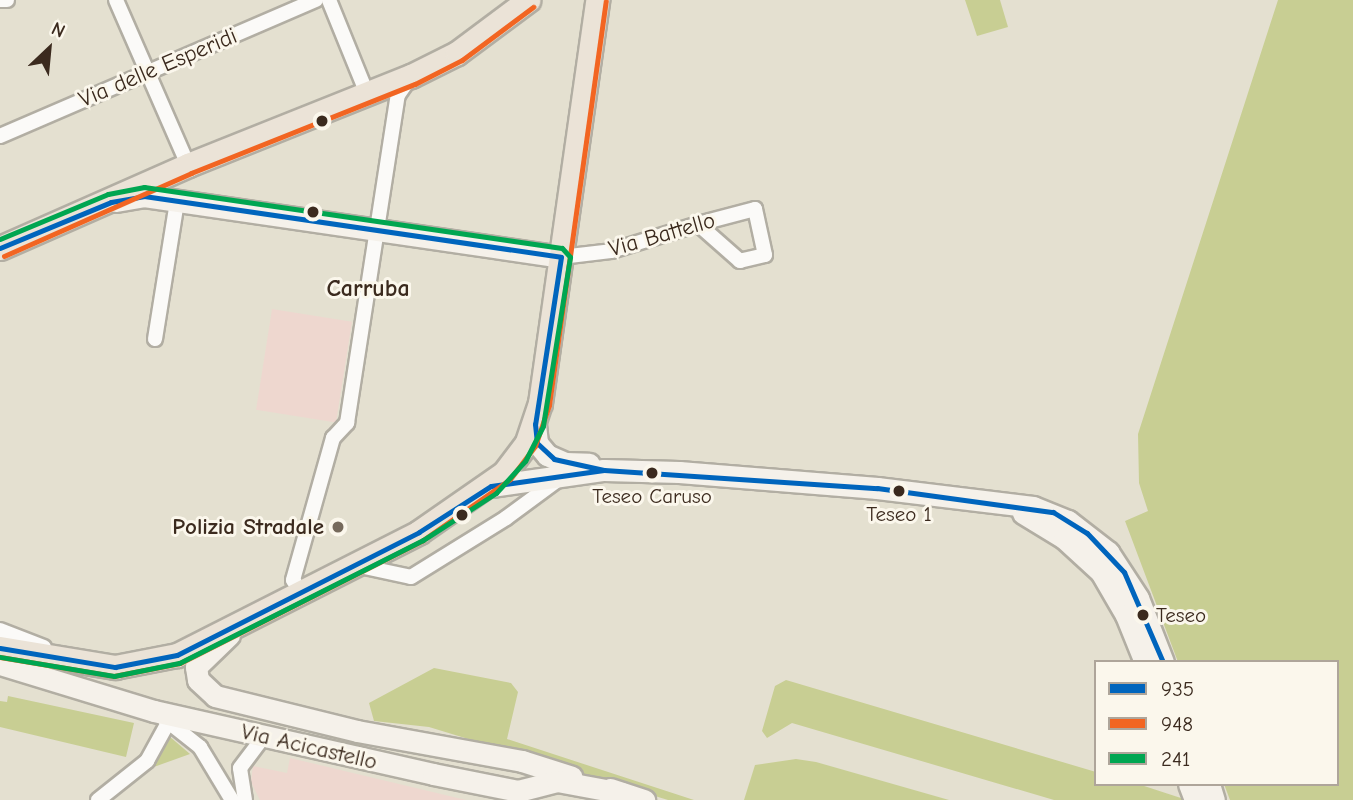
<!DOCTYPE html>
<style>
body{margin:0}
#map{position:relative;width:1353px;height:800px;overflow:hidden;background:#e4e0d0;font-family:"Comic Neue",sans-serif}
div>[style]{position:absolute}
.built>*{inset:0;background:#eed7cf;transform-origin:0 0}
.green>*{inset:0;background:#c8ce93}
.roads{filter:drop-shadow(2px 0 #b2aea3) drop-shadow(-2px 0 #b2aea3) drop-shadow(0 2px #b2aea3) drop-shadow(0 -2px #b2aea3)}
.street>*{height:14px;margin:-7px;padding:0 7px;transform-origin:7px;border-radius:7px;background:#fbfaf8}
.secondary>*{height:21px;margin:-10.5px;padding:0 10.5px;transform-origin:10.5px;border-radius:10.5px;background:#f5f1ea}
.primary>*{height:23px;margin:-11.5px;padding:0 11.5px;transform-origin:11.5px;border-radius:11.5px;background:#ebe3d7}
.bus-1>*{height:5px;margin:-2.5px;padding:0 2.5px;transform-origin:2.5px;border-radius:2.5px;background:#0065bd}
.bus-2>*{height:5px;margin:-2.5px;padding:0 2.5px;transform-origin:2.5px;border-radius:2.5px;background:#f26522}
.bus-3>*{height:5px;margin:-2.5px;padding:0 2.5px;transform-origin:2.5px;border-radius:2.5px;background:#00a651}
.dots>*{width:19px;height:19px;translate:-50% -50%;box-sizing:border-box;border:4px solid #fbf7ec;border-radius:50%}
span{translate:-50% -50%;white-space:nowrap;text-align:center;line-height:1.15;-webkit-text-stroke:6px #fbf7ec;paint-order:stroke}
.bus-label{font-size:21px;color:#3b2a1e}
.left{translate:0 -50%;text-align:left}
.street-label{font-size:23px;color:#3b2a1e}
.poi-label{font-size:23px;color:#3b2a1e;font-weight:700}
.right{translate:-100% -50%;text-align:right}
.neighbourhood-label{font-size:24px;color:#3b2a1e;font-weight:700}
.legend{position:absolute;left:1094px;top:660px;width:245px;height:126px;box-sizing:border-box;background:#fbf7ec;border:2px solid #aea59a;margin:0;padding:9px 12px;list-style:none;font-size:21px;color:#3b2a1e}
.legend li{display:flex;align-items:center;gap:14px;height:35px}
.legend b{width:35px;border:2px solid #aea59a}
.north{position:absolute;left:14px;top:14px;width:70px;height:70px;-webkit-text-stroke:5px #fbf7ec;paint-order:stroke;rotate:26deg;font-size:19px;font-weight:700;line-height:28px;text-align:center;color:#3b2a1e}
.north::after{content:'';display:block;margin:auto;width:24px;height:32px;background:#3b2a1e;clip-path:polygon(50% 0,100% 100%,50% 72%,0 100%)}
</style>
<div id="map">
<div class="built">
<i style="left:272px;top:309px;width:81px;height:102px;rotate:9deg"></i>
<i style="clip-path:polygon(290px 758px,466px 800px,260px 800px,251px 782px,253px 766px,287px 773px)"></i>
</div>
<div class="green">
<i style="clip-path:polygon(965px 0,1000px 0,1008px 27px,977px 36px)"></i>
<i style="clip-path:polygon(1278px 0,1353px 0,1353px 800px,1230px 800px,1224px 784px,1337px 784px,1337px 662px,1178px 662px,1125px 521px,1148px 511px,1139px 483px,1138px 434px)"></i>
<i style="clip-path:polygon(434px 668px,511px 683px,518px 692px,507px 739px,694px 800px,668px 800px,429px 727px,374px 721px,369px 703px)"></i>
<i style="clip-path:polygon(786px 680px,1096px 772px,1096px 784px,1138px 784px,1187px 800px,1054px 800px,792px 723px,767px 738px,762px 731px,775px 686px)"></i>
<i style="clip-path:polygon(8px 696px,134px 723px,126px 757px,0 727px,0 701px,7px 702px)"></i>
<i style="clip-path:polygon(169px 736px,190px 754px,151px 768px)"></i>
<i style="clip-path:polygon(796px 759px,816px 762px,949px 800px,744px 800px,755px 765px)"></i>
</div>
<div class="roads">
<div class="street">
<i style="left:0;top:0;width:7px"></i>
<i style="left:116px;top:0;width:180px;rotate:66.4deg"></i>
<i style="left:329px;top:0;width:98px;rotate:67.9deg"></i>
<i style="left:0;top:136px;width:344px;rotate:-23.3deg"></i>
<i style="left:561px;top:257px;width:50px;rotate:-6.8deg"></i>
<i style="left:611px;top:251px;width:91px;rotate:-17.2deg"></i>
<i style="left:698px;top:224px;width:59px;rotate:-14.7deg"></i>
<i style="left:755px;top:209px;width:47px;rotate:77.7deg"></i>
<i style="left:765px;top:255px;width:26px;rotate:167deg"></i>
<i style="left:740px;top:261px;width:56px;rotate:-138.6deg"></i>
<i style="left:155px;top:339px;width:140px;rotate:-80.9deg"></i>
<i style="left:355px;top:565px;width:57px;rotate:12.1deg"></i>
<i style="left:411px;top:577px;width:112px;rotate:-31.8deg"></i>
<i style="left:506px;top:518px;width:66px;rotate:-36.3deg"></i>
<i style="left:300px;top:590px;width:12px;rotate:-125deg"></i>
<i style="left:293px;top:580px;width:148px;rotate:-74.3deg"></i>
<i style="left:333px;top:438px;width:21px;rotate:-47deg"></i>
<i style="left:347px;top:423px;width:332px;rotate:-81.2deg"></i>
<i style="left:398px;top:95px;width:21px;rotate:-55deg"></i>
<i style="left:0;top:630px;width:47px;rotate:21.1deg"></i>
<i style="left:161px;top:716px;width:50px;rotate:38.5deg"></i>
<i style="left:200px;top:747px;width:62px;rotate:58.9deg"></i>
<i style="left:98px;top:800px;width:63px;rotate:-38.5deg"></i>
<i style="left:147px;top:761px;width:46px;rotate:-61.2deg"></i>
<i style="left:245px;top:800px;width:32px;rotate:-99deg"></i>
<i style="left:240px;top:768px;width:39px;rotate:-53deg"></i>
</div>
<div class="secondary">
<i style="left:116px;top:201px;width:28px;rotate:-10deg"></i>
<i style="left:144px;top:196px;width:421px;rotate:8.3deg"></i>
<i style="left:535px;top:424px;width:19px;rotate:84deg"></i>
<i style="left:537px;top:443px;width:16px;rotate:50deg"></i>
<i style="left:547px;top:455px;width:20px;rotate:24deg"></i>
<i style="left:565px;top:463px;width:24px;rotate:2deg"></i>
<i style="left:491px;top:486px;width:114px;rotate:-8.1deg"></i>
<i style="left:604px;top:470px;width:75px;rotate:1.5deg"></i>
<i style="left:679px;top:472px;width:199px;rotate:4.6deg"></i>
<i style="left:877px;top:488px;width:157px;rotate:6.9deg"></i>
<i style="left:1033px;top:507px;width:38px;rotate:22deg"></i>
<i style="left:1068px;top:521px;width:51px;rotate:37.8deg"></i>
<i style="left:1108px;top:552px;width:55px;rotate:56.9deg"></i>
<i style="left:1138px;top:598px;width:69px;rotate:68.7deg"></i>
<i style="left:1023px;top:513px;width:48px;rotate:31.4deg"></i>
<i style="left:1064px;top:538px;width:50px;rotate:42.6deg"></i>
<i style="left:1101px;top:572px;width:50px;rotate:59.8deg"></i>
<i style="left:1126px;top:615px;width:51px;rotate:68deg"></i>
<i style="left:229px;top:635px;width:46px;rotate:135.9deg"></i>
<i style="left:196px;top:667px;width:13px;rotate:81deg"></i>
<i style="left:198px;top:680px;width:23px;rotate:43deg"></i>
<i style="left:215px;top:696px;width:146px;rotate:13.8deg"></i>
<i style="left:357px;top:731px;width:168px;rotate:10.3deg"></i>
<i style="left:522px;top:761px;width:52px;rotate:17.7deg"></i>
<i style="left:0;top:664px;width:161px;rotate:17deg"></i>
<i style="left:154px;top:711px;width:286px;rotate:12.7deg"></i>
<i style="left:433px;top:774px;width:87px;rotate:11.3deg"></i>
<i style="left:518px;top:791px;width:40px;rotate:-14.4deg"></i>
<i style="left:557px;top:781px;width:66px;rotate:10.5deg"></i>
<i style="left:1189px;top:784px;width:17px;rotate:69deg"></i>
<i style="left:1209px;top:784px;width:17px;rotate:73deg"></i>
<i style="left:610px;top:789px;width:36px;rotate:18deg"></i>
</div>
<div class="primary">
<i style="left:0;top:248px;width:206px;rotate:-23.8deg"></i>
<i style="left:188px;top:165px;width:240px;rotate:-21.8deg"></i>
<i style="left:411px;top:76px;width:51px;rotate:-26.6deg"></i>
<i style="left:457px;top:53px;width:89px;rotate:-36.7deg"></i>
<i style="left:0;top:648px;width:117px;rotate:9.4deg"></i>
<i style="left:115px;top:667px;width:63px;rotate:-11deg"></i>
<i style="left:177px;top:655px;width:271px;rotate:-26.9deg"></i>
<i style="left:419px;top:532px;width:103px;rotate:-34.8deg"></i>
<i style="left:504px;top:473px;width:39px;rotate:-53deg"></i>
<i style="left:527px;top:442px;width:41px;rotate:-71.6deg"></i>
<i style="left:540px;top:403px;width:407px;rotate:-81.9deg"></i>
</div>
</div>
<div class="bus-1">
<i style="left:0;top:248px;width:120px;rotate:-22.5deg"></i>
<i style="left:111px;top:202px;width:34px;rotate:-10deg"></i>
<i style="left:144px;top:196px;width:421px;rotate:8.3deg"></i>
<i style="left:561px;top:257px;width:169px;rotate:98.8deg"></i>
<i style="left:535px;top:424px;width:19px;rotate:84deg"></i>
<i style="left:537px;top:443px;width:23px;rotate:43deg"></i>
<i style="left:554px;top:459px;width:51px;rotate:12.4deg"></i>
<i style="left:0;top:648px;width:117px;rotate:9.4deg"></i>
<i style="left:115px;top:667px;width:63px;rotate:-11deg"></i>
<i style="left:177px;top:655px;width:271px;rotate:-26.9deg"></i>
<i style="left:419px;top:532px;width:85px;rotate:-32.6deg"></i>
<i style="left:491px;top:486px;width:114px;rotate:-8.1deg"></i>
<i style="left:604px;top:470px;width:274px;rotate:3.8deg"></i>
<i style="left:877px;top:488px;width:178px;rotate:7.8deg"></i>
<i style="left:1053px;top:512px;width:40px;rotate:32deg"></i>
<i style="left:1087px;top:533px;width:54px;rotate:46.5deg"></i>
<i style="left:1124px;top:572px;width:98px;rotate:66.6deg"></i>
</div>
<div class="bus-2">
<i style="left:4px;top:256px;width:205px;rotate:-23.9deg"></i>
<i style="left:191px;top:173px;width:241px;rotate:-21.7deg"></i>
<i style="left:415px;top:84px;width:53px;rotate:-27.1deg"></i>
<i style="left:462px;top:60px;width:89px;rotate:-36.7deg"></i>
<i style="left:0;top:657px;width:116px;rotate:9.5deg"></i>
<i style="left:114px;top:676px;width:67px;rotate:-11.1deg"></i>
<i style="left:180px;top:663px;width:272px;rotate:-26.8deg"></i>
<i style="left:423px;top:540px;width:106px;rotate:-35deg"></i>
<i style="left:510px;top:479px;width:41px;rotate:-52.9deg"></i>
<i style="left:535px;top:446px;width:43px;rotate:-71.1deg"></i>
<i style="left:549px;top:405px;width:408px;rotate:-82deg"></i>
</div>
<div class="bus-3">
<i style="left:0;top:239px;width:117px;rotate:-22.6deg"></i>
<i style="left:108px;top:194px;width:37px;rotate:-11deg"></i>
<i style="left:144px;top:187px;width:422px;rotate:8.3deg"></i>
<i style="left:562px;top:248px;width:12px;rotate:48deg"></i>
<i style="left:570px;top:257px;width:171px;rotate:99.1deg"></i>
<i style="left:543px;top:426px;width:39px;rotate:117deg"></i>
<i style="left:525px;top:461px;width:43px;rotate:132.2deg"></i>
<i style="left:496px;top:493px;width:87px;rotate:147.2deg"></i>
<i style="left:423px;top:540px;width:273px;rotate:153.2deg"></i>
<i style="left:179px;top:663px;width:66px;rotate:168.7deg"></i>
<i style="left:114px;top:676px;width:116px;rotate:-170.5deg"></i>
</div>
<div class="dots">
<i style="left:322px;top:121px;background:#3b2a1e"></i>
<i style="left:313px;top:212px;background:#3b2a1e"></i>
<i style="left:652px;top:473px;background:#3b2a1e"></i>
<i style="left:899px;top:491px;background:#3b2a1e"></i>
<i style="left:462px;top:515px;background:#3b2a1e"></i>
<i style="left:338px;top:527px;background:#766a5c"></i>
<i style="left:1143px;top:615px;background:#3b2a1e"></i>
</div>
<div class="bus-label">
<span style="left:652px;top:496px">Teseo Caruso</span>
<span style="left:899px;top:514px">Teseo 1</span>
<span class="left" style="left:1156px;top:615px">Teseo</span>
</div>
<div class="street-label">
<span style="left:158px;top:68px;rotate:-23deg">Via delle Esperidi</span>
<span style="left:662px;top:235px;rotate:-16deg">Via Battello</span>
<span style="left:309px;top:747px;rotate:13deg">Via Acicastello</span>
</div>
<div class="poi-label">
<span class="right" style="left:324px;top:527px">Polizia Stradale</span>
</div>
<div class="neighbourhood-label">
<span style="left:368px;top:289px">Carruba</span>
</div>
<ul class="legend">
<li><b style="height:9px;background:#0065bd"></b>935</li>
<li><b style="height:9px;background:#f26522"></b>948</li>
<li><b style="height:9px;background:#00a651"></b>241</li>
</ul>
<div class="north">N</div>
</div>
